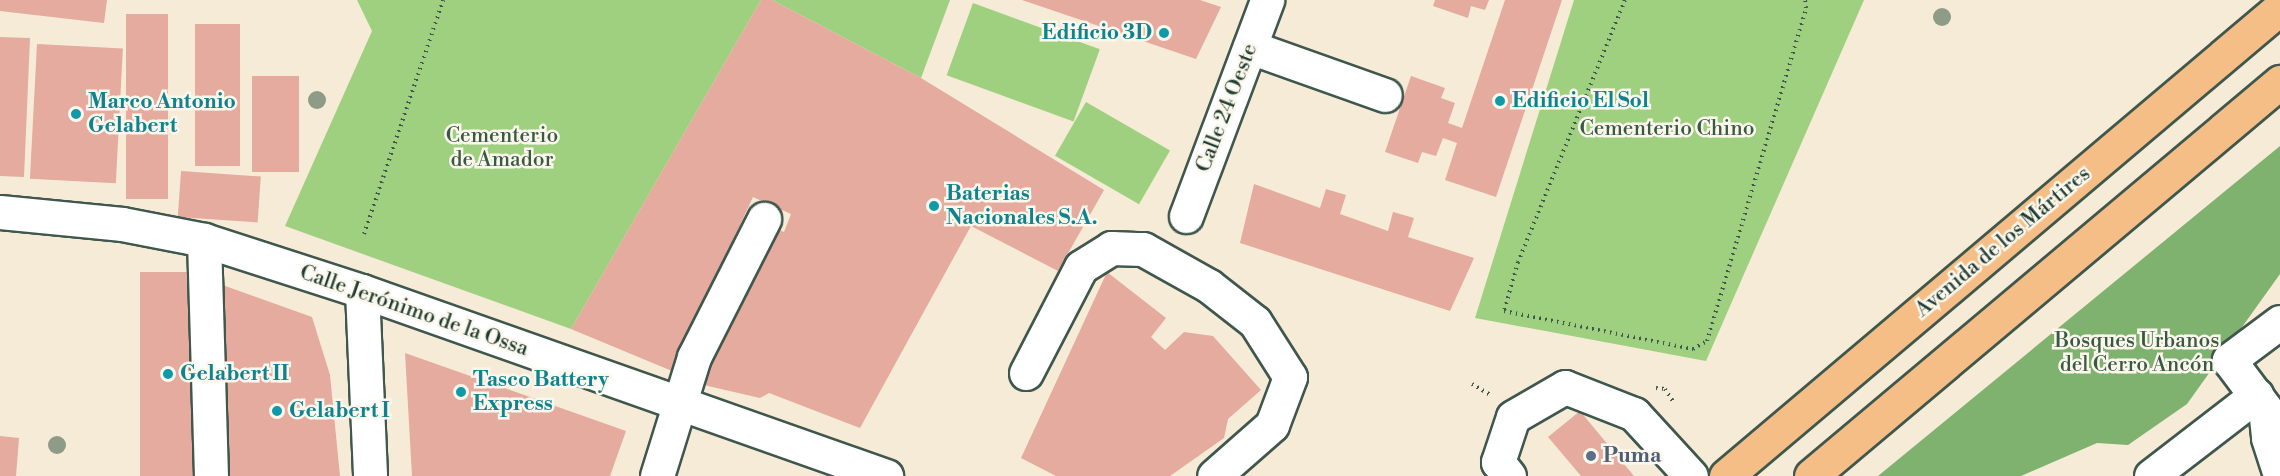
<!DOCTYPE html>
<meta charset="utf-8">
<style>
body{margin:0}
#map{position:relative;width:2280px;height:476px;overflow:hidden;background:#f6ebd7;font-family:"Libre Bodoni",serif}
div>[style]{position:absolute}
.green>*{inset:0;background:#9ed080;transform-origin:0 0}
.forest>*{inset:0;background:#7eb26e}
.building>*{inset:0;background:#e4ab9e;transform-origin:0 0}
.path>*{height:4px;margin-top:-2px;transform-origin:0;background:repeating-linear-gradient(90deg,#3f574c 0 1.5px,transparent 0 6px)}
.roads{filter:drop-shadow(2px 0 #3f574c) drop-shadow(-2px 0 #3f574c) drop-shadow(0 2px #3f574c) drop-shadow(0 -2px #3f574c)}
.minor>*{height:33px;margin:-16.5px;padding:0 16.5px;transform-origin:16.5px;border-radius:16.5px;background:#fff}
.highway>*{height:33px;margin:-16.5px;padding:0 16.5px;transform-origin:16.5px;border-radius:16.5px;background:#f6be87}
.trees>*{width:18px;height:18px;margin:-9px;border-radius:50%;background:#8e9b86}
.dots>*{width:16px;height:16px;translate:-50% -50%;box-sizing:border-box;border:3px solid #fbf7ec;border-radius:50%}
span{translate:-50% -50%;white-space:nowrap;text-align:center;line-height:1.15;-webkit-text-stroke:5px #fbf7ec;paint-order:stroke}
.culture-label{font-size:21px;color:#0d838f;font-weight:700}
.right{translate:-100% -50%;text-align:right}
.left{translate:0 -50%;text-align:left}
.street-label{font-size:21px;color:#1f3d34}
.park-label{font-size:21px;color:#385a43}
.service-label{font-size:21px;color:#4e5e75;font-weight:700}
</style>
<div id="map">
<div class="green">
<i style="clip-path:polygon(357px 0,761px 0,571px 329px,285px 226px,372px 31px)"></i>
<i style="clip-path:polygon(772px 0,950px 0,921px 78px)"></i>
<i style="clip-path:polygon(1574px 0,1864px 0,1706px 361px,1475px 318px)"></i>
<i style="left:973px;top:3px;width:135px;height:77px;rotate:20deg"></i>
<i style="left:1086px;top:102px;width:97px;height:62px;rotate:30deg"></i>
</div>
<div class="forest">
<i style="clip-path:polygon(2280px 146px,2280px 274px,2187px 404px,2128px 445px,2097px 443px,2021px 476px,1878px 476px)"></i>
</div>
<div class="building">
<i style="clip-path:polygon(0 0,107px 0,104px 23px,0 11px)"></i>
<i style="clip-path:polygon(evenodd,761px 0,772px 0,921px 78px,1104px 190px,1058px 271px,971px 226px,860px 428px,769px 393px,760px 398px,708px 386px,571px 329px,761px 0,753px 197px,791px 214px,784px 232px,777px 229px,678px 360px,753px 197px)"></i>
<i style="clip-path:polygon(1022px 0,1200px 0,1221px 7px,1196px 59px)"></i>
<i style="clip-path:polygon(1435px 0,1489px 0,1485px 10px,1471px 6px,1468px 18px,1433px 6px)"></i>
<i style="clip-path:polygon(1505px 0,1562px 0,1496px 197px,1445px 180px,1457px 143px,1443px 138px,1436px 156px,1422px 152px,1418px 163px,1385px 152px,1411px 76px,1445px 88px,1441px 98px,1455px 103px,1448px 123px,1462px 128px)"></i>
<i style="left:126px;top:14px;width:42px;height:185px"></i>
<i style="left:195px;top:24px;width:45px;height:142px"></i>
<i style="clip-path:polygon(0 37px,30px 38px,24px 177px,0 176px)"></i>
<i style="left:37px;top:44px;width:86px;height:135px;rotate:3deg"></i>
<i style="left:252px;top:76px;width:47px;height:96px"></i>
<i style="left:181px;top:171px;width:80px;height:46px;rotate:4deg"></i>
<i style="clip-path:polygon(1254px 184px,1320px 208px,1326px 189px,1346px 195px,1340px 214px,1388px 231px,1393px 212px,1414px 218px,1408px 237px,1474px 258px,1450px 311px,1240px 243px)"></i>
<i style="left:140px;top:272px;width:53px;height:204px"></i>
<i style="clip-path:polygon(1107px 272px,1166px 318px,1151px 337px,1165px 350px,1184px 332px,1213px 336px,1261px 390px,1228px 419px,1224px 438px,1170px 476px,1056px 476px,1021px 458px)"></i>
<i style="clip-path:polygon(217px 283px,312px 317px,330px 375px,340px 476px,220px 476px)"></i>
<i style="clip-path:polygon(405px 353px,626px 431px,610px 476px,412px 476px)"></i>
<i style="clip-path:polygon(1580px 411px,1634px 476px,1581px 476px,1548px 437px)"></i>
<i style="clip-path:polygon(0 436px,19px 438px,16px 476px,0 476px)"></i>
</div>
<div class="path">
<i style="left:1625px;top:0;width:283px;rotate:112.2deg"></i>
<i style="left:1518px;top:262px;width:51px;rotate:105.9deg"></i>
<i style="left:1504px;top:311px;width:193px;rotate:11.4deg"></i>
<i style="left:1693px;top:349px;width:16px;rotate:-30deg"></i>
<i style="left:1707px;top:341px;width:347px;rotate:-73.4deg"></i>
<i style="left:1806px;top:8px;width:8px;rotate:-97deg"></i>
<i style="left:364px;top:234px;width:247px;rotate:-71.3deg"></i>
<i style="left:1472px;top:384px;width:21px;rotate:31deg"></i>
<i style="left:1656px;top:388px;width:9px;rotate:6deg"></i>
<i style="left:1665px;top:389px;width:17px;rotate:57deg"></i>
</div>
<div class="roads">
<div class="minor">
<i style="left:1250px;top:47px;width:143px;rotate:19.6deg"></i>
<i style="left:0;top:212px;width:123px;rotate:5.6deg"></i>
<i style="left:122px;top:224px;width:84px;rotate:11deg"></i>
<i style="left:204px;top:240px;width:166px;rotate:17.9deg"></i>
<i style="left:362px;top:291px;width:556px;rotate:19.45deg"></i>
<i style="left:1186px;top:216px;width:231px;rotate:-69.4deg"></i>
<i style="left:204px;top:240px;width:236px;rotate:88.3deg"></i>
<i style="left:362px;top:291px;width:185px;rotate:87.5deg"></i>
<i style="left:2280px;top:322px;width:64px;rotate:143.3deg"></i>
<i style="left:2229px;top:360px;width:60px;rotate:53.1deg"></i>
<i style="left:2265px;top:408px;width:30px;rotate:84deg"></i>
<i style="left:2268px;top:438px;width:39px;rotate:72deg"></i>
<i style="left:1026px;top:373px;width:119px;rotate:-62.6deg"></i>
<i style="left:1081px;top:267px;width:36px;rotate:-32deg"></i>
<i style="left:1111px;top:248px;width:32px;rotate:2deg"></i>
<i style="left:1143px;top:249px;width:76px;rotate:29.3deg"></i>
<i style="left:1209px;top:286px;width:58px;rotate:38deg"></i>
<i style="left:1255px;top:322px;width:65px;rotate:57.5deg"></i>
<i style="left:1290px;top:377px;width:51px;rotate:110.6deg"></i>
<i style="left:1272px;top:425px;width:77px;rotate:138.7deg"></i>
<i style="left:657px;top:476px;width:125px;rotate:-72.7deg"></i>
<i style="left:694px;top:357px;width:155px;rotate:-63.1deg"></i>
<i style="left:1509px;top:476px;width:18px;rotate:-128deg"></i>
<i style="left:1498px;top:462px;width:47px;rotate:-71.6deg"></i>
<i style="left:1513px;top:417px;width:60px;rotate:-30deg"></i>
<i style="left:1565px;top:387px;width:74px;rotate:21.4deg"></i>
<i style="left:1634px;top:414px;width:84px;rotate:47.4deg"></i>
<i style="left:2151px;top:476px;width:133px;rotate:-37.6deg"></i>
</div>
<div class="highway">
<i style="left:1726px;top:476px;width:725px;rotate:-40.19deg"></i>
<i style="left:1811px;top:476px;width:613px;rotate:-40.03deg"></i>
</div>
</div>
<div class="trees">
<i style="left:1942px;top:17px"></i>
<i style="left:317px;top:100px"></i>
<i style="left:57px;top:445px"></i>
</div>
<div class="dots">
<i style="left:1164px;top:33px;background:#0f9aa8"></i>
<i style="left:1500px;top:101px;background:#0f9aa8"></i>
<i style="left:76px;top:114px;background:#0f9aa8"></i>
<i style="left:934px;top:206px;background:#0f9aa8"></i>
<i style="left:168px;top:374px;background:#0f9aa8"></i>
<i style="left:461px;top:392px;background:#0f9aa8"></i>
<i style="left:277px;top:411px;background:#0f9aa8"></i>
<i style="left:1591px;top:456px;background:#5c6f8a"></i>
</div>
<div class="culture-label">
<span class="right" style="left:1152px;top:33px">Edificio 3D</span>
<span class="left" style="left:1512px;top:101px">Edificio El Sol</span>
<span class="left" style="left:88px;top:114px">Marco Antonio<br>Gelabert</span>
<span class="left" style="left:946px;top:206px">Baterias<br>Nacionales S.A.</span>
<span class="left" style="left:180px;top:374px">Gelabert II</span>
<span class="left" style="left:473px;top:392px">Tasco Battery<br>Express</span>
<span class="left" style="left:289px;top:411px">Gelabert I</span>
</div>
<div class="street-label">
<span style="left:1227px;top:108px;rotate:-69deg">Calle 24 Oeste</span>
<span style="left:2003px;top:242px;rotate:-40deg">Avenida de los Mártires</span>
<span style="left:414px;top:311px;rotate:19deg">Calle Jerónimo de la Ossa</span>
</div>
<div class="park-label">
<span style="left:1667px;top:129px">Cementerio Chino</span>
<span style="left:502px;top:148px">Cementerio<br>de Amador</span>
<span style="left:2137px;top:353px">Bosques Urbanos<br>del Cerro Ancón</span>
</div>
<div class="service-label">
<span class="left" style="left:1603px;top:456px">Puma</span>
</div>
</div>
